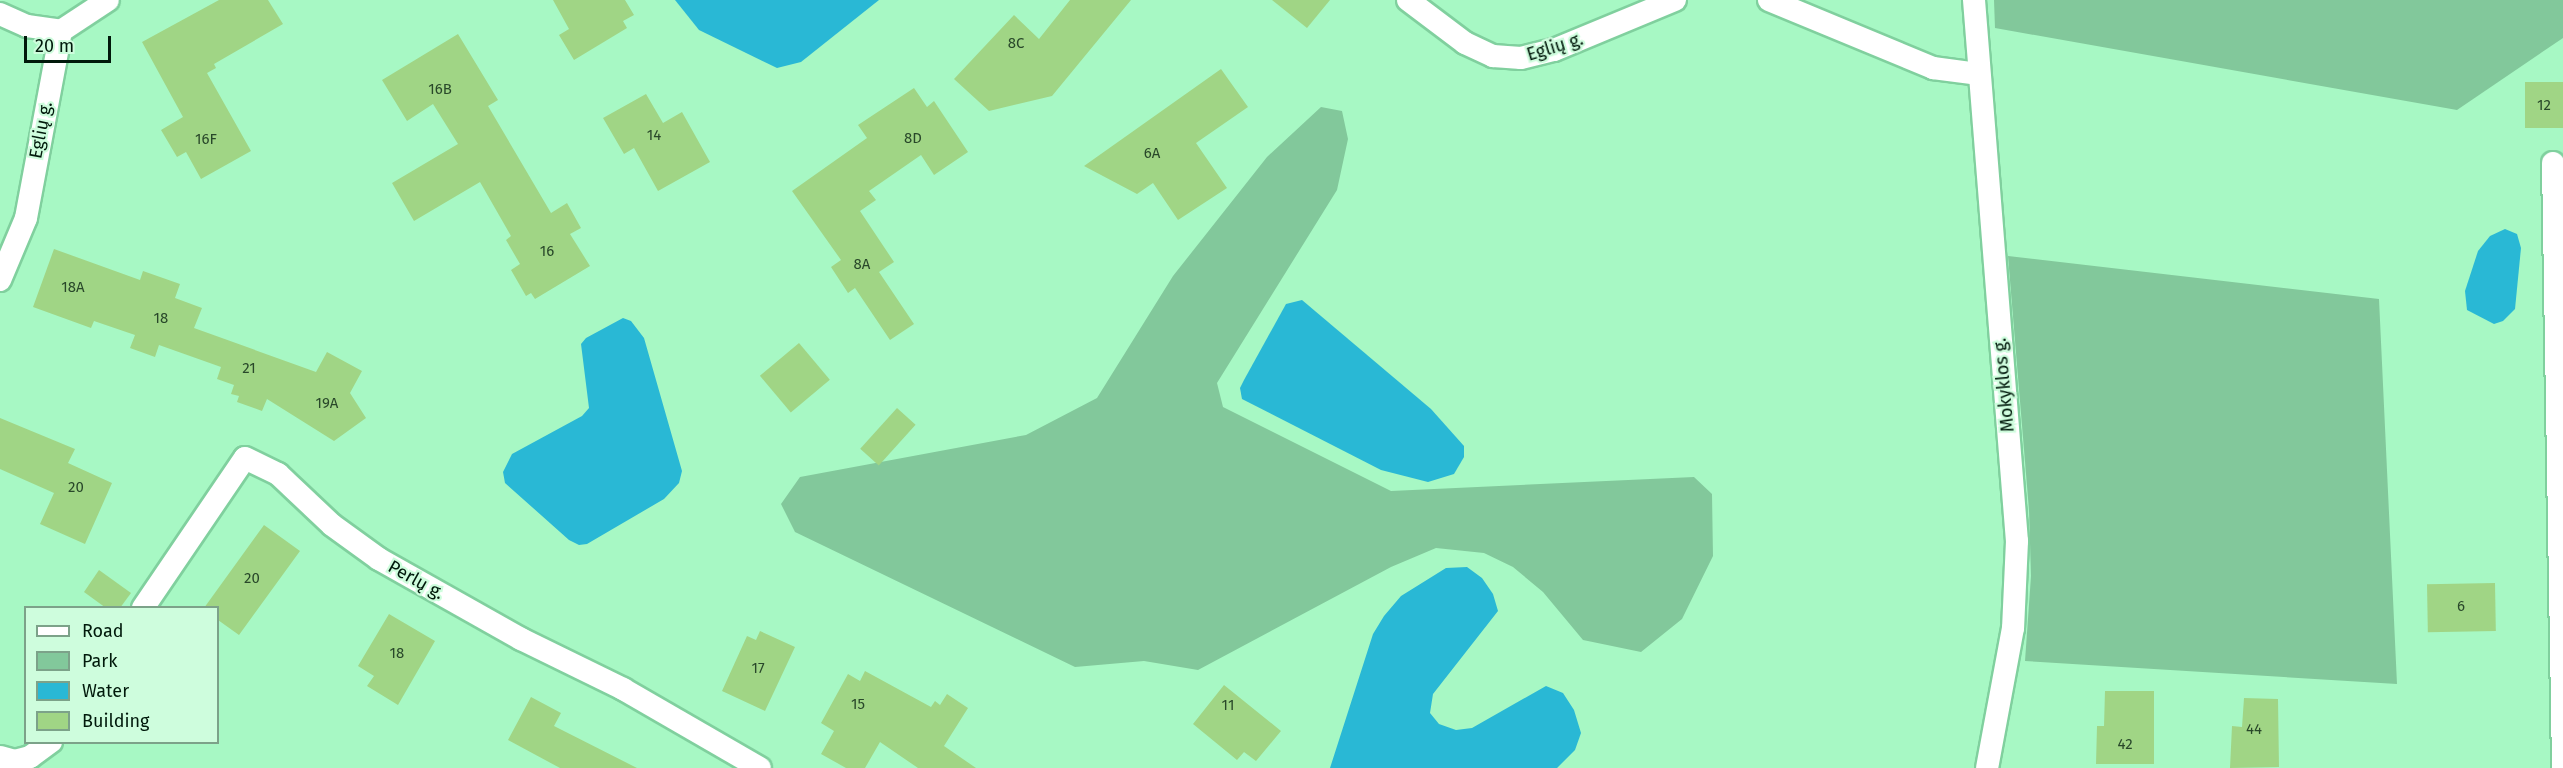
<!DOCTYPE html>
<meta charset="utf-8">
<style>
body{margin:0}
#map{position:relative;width:2563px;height:768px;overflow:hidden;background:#a7f8c4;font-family:"Fira Sans",sans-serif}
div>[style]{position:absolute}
.green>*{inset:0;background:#82c89b}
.water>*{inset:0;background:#29b8d5}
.building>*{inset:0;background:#a0d585;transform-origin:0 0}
.roads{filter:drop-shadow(2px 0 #80d09e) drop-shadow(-2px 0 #80d09e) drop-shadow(0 2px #80d09e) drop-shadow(0 -2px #80d09e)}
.minor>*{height:22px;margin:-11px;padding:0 11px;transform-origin:11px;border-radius:11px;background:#fff}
span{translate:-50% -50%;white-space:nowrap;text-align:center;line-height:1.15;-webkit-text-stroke:4.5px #cefddd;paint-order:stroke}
.number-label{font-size:15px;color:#29482a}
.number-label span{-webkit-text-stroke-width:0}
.street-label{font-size:18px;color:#01190b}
.legend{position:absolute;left:24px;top:606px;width:195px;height:138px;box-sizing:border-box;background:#cefddd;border:2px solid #7ca289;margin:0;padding:8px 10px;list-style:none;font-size:18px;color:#01190b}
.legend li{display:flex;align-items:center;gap:12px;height:30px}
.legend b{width:30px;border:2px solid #7ca289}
.scale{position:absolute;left:24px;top:36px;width:87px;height:27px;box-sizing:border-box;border:3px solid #01190b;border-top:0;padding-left:8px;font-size:18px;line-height:21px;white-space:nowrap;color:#01190b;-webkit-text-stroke:4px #cefddd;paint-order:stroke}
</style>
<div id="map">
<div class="green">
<i style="clip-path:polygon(1994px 0,2563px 0,2563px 38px,2457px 110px,1995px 28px)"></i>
<i style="clip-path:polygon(1321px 107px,1342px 111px,1348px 139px,1337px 190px,1217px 383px,1223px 407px,1391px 491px,1694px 477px,1712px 494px,1713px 556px,1682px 619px,1641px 652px,1583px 640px,1543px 592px,1513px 567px,1484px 553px,1436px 548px,1391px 567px,1198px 670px,1144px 661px,1075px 667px,795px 532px,781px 504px,800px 477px,1026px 435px,1097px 398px,1173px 276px,1267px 157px)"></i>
<i style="clip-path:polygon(2008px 256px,2379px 299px,2397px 684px,2025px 661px,2031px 576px,2029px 510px)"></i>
</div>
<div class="water">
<i style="clip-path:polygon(675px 0,879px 0,801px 62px,777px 68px,699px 30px)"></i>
<i style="clip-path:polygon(2505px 229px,2517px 234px,2521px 248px,2515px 309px,2503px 321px,2494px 324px,2467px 310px,2465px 291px,2478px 251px,2490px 236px)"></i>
<i style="clip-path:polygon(1302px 300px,1431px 409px,1464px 446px,1464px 457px,1454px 474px,1428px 482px,1381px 470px,1242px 399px,1240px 388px,1244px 380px,1286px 304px)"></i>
<i style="clip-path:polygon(623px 318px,631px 321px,644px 338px,682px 471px,679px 483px,664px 499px,587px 544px,579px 545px,569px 540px,505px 483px,503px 472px,512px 454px,582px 416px,589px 408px,581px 344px,586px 338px)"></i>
<i style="clip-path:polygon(1467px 567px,1482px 578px,1493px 594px,1498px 611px,1433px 694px,1430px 713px,1439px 724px,1456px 730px,1472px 728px,1546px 686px,1563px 693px,1574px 710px,1581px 733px,1575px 750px,1557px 768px,1330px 768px,1373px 634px,1384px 616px,1401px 596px,1446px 568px)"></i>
</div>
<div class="building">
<i style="clip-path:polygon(219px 0,268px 0,283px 24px,214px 64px,216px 68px,207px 73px,251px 151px,201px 179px,186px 152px,177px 157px,161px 130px,183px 117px,142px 42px)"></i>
<i style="clip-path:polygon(553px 0,625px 0,634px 15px,623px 21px,627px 28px,574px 60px,559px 35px,569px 29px)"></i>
<i style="clip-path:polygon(1070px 0,1131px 0,1052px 96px,989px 111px,954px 79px,1014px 15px,1039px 39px)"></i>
<i style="clip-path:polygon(1272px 0,1330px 0,1307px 28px)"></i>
<i style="clip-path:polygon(458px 34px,498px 100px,488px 106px,551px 213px,567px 203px,581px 228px,570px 234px,590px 266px,535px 299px,531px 293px,526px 296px,511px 270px,520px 264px,506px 240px,511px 236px,480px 182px,414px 221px,392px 183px,458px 144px,433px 104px,407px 121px,382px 80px)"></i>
<i style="clip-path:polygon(1221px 69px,1248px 107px,1196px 143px,1227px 188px,1178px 220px,1153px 183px,1137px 194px,1084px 166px)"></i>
<i style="left:2563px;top:82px;width:46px;height:38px;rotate:90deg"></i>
<i style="clip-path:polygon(914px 88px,927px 107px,934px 101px,968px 152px,934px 175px,921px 155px,869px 191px,876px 200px,860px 211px,894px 262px,879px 272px,914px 324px,890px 340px,855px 288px,848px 293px,831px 267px,841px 260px,792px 191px,867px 138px,858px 125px)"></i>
<i style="clip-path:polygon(646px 94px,663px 123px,682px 112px,710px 162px,658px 191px,634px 148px,624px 154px,603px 118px)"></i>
<i style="clip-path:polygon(54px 249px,140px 280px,143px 271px,180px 284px,175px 298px,202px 308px,194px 328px,316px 372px,327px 352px,362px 371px,350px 393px,366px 418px,334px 441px,267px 399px,262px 411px,237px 402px,239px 396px,231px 394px,234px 385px,217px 379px,221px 367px,159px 345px,155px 357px,130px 348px,135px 335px,94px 321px,91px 328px,33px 307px)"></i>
<i style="left:799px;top:343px;width:48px;height:51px;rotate:50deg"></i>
<i style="left:897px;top:408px;width:25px;height:55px;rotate:42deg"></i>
<i style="clip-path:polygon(0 418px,75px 449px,68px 463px,112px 483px,85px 544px,40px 524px,54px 493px,0 469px)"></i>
<i style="clip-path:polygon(264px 525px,300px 551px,239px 635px,218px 620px,218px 608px,204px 608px)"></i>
<i style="clip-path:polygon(99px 570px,131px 593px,120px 608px,106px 608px,84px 592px)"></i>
<i style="left:2495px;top:583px;width:48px;height:68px;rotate:89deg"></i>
<i style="clip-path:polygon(389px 614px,435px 641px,398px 705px,367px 686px,374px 676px,358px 666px)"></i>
<i style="clip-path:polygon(760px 631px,795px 647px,765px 711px,722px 691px,747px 636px,756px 640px)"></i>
<i style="clip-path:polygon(865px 671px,931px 707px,935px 701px,940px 705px,947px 694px,968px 708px,944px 746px,976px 768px,918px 768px,880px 742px,865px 768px,846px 768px,821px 754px,834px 731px,821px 723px,848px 674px,860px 681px)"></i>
<i style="clip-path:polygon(1224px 685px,1281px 731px,1256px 761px,1244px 752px,1237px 760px,1193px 724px)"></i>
<i style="clip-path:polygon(2105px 691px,2154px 691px,2154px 764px,2096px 764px,2097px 726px,2104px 726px)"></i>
<i style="clip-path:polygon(531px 697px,561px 713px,554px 726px,637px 768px,560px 768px,508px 740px)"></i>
<i style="clip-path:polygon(2244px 698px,2278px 699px,2279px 767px,2230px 768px,2232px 726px,2242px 727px)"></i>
</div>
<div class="roads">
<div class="minor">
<i style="left:1408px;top:0;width:71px;rotate:37deg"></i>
<i style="left:1465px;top:43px;width:31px;rotate:25deg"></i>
<i style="left:1493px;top:56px;width:28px;rotate:4deg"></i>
<i style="left:1521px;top:58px;width:34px;rotate:-14deg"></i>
<i style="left:1554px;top:50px;width:131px;rotate:-22.5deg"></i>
<i style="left:1769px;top:0;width:178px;rotate:22.5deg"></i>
<i style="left:1933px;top:68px;width:45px;rotate:7.6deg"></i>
<i style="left:1974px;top:0;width:543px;rotate:85.46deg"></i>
<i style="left:2017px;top:541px;width:87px;rotate:92.6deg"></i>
<i style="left:2013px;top:628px;width:142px;rotate:100.5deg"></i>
<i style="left:0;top:14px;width:30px;rotate:24deg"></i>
<i style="left:27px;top:26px;width:34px;rotate:8deg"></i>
<i style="left:2553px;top:163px;width:605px;rotate:89.05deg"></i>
<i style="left:0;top:280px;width:67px;rotate:-67.2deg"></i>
<i style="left:26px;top:218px;width:190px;rotate:-79.4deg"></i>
<i style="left:61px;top:31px;width:56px;rotate:-33.4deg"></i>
<i style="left:143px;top:608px;width:181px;rotate:-55.8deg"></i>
<i style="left:245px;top:458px;width:37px;rotate:26deg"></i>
<i style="left:278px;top:474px;width:74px;rotate:43.4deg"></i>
<i style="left:332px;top:525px;width:58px;rotate:35.9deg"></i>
<i style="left:379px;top:559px;width:163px;rotate:29.4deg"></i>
<i style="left:521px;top:639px;width:114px;rotate:26.1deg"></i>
<i style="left:623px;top:689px;width:158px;rotate:30deg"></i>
<i style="left:0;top:757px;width:16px;rotate:15deg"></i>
<i style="left:15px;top:761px;width:16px;rotate:-15deg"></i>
<i style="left:30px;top:757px;width:26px;rotate:-36deg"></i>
</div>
</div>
<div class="number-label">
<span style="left:1016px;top:44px">8C</span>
<span style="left:440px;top:90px">16B</span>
<span style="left:2544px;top:106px">12</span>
<span style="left:654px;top:136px">14</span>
<span style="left:913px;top:139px">8D</span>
<span style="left:206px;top:140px">16F</span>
<span style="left:1152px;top:154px">6A</span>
<span style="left:547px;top:252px">16</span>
<span style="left:862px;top:265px">8A</span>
<span style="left:73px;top:288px">18A</span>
<span style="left:161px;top:319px">18</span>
<span style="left:249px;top:369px">21</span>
<span style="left:327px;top:404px">19A</span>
<span style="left:76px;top:488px">20</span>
<span style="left:252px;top:579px">20</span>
<span style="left:2461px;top:607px">6</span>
<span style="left:397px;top:654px">18</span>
<span style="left:758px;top:669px">17</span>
<span style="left:858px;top:705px">15</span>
<span style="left:1228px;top:706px">11</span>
<span style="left:2254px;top:730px">44</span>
<span style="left:2125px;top:745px">42</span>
</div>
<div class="street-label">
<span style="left:1555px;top:47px;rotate:-17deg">Eglių g.</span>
<span style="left:41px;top:130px;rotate:-79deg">Eglių g.</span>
<span style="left:2004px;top:385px;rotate:-95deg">Mokyklos g.</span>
<span style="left:416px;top:580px;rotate:29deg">Perlų g.</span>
</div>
<ul class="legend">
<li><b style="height:8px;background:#fff"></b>Road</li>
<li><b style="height:16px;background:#82c89b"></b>Park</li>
<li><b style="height:16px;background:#29b8d5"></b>Water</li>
<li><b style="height:16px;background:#a0d585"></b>Building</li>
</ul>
<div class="scale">20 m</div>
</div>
